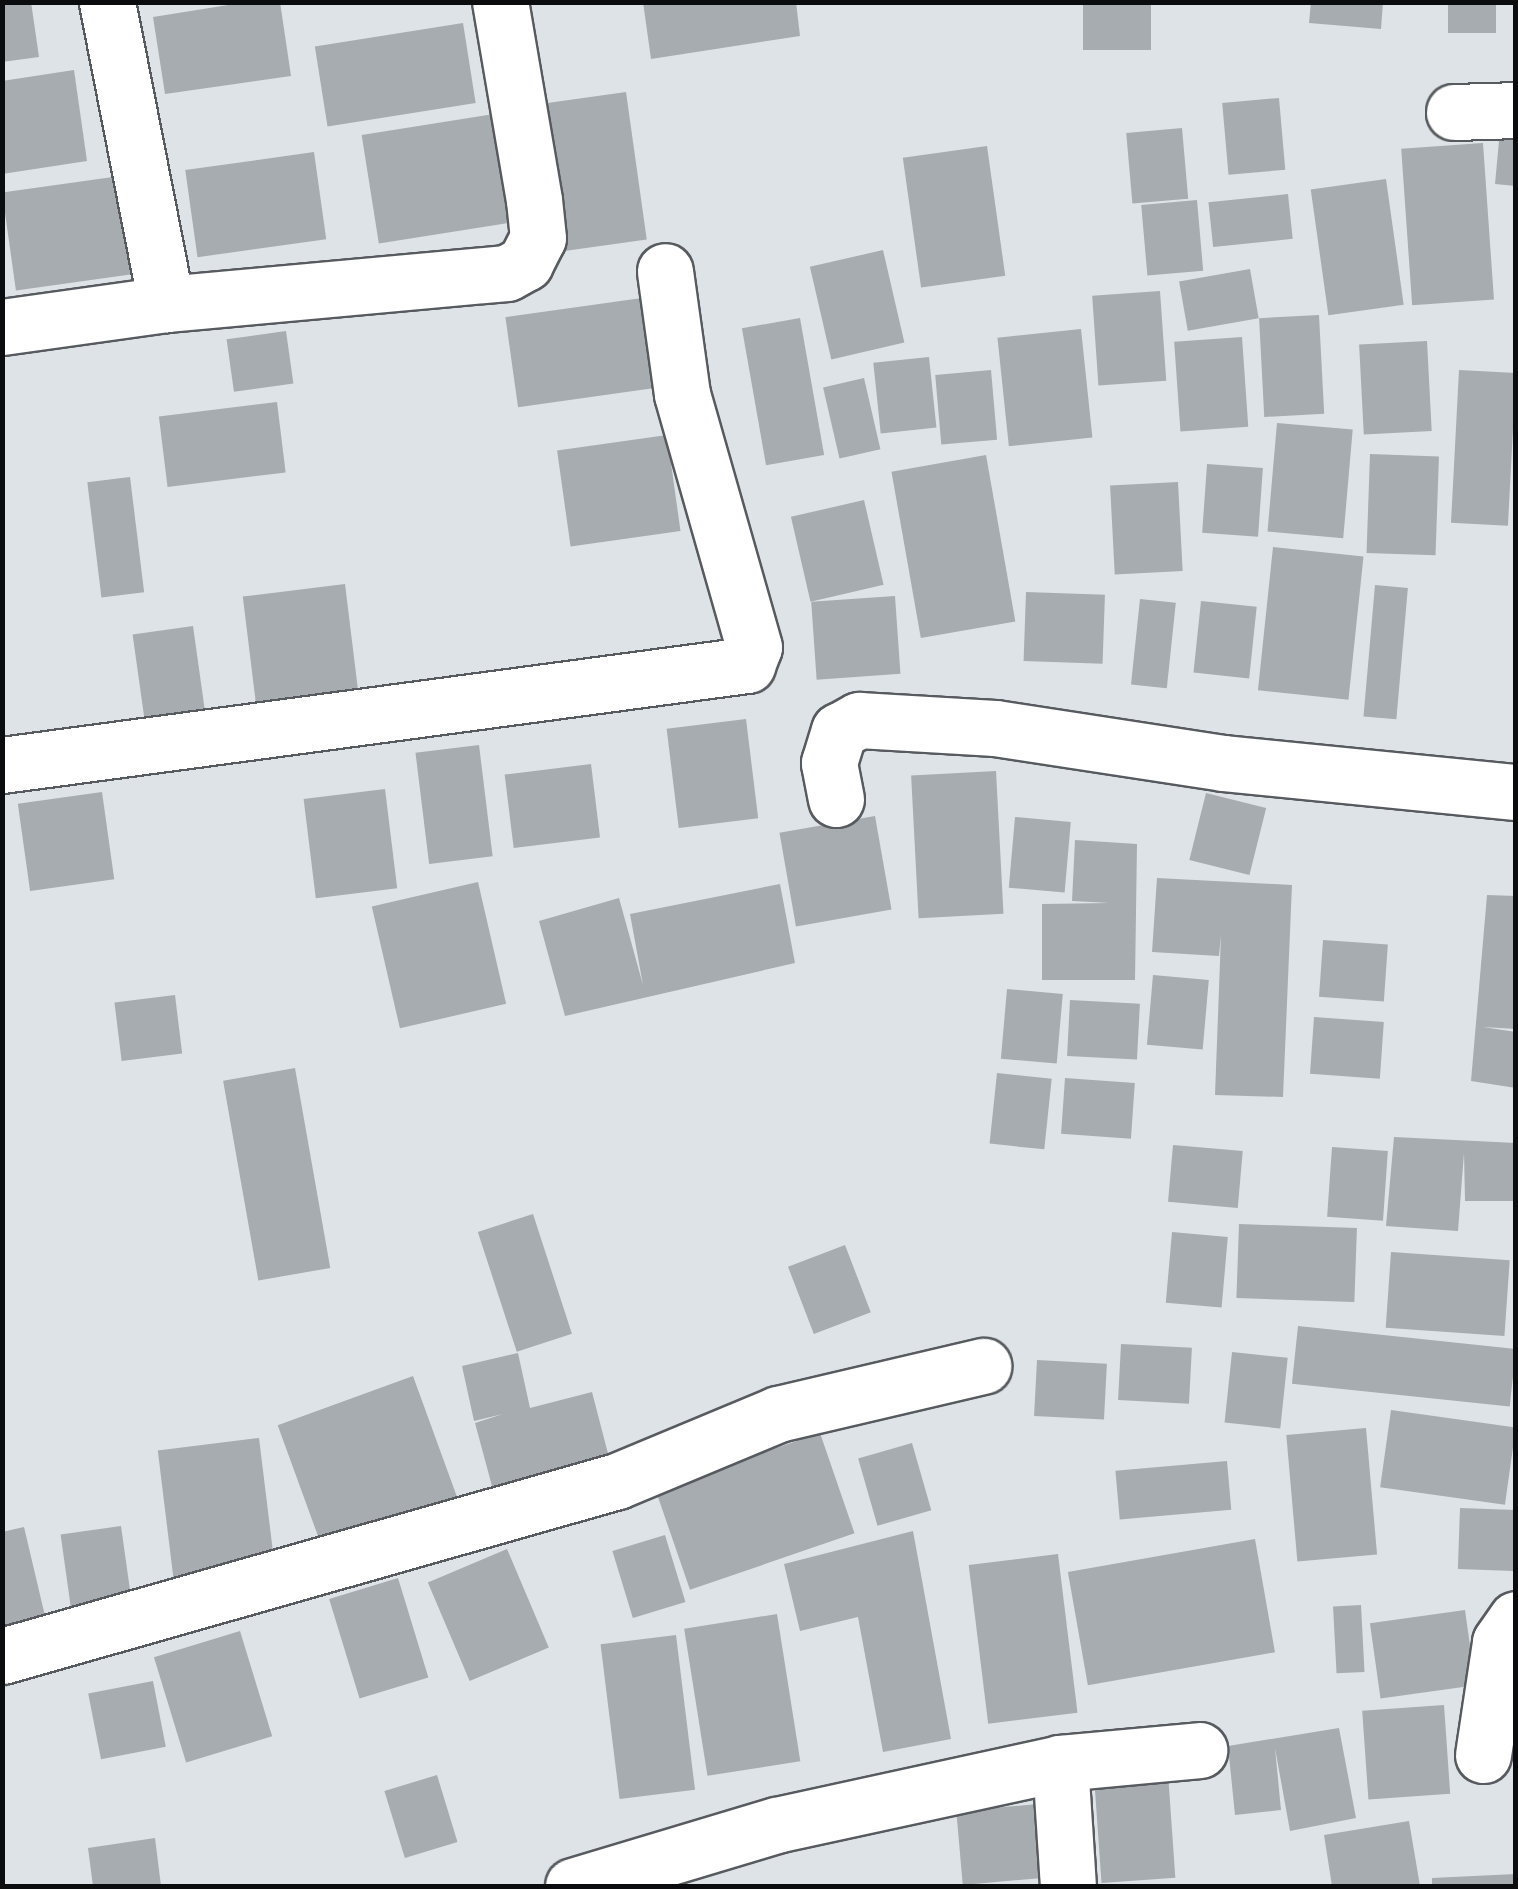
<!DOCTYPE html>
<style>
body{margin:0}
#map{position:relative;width:1518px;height:1889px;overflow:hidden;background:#dee3e8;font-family:"Exo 2",sans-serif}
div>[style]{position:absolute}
.building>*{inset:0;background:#a7acb1;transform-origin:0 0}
.roads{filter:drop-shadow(2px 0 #575b5f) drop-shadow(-2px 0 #575b5f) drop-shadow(0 2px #575b5f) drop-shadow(0 -2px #575b5f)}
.minor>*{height:55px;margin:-27.5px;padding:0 27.5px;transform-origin:27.5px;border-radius:27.5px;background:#fff}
span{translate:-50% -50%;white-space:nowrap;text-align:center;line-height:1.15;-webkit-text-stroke:10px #dee3e8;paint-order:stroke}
.frame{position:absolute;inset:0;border:5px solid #0a0c0d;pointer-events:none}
</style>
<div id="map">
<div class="building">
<i style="clip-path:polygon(2px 2px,31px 2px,39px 57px,2px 62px)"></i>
<i style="clip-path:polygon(247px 2px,280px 2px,291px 76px,165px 94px,153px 17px)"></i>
<i style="clip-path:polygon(643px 2px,796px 2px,800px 36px,651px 59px)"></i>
<i style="left:1083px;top:2px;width:68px;height:48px"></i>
<i style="clip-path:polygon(1311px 2px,1383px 2px,1381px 29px,1309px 23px)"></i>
<i style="left:1448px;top:2px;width:48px;height:31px"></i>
<i style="left:463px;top:23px;width:81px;height:150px;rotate:81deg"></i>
<i style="clip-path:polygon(74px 70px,87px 161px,2px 174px,2px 81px)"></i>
<i style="left:626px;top:92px;width:149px;height:101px;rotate:82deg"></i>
<i style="left:1279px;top:98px;width:72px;height:57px;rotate:85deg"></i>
<i style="left:494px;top:114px;width:110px;height:134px;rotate:81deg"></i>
<i style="clip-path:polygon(1501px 119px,1516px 120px,1516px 186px,1495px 184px)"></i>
<i style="left:1182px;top:128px;width:71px;height:56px;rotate:85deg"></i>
<i style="left:1483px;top:143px;width:157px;height:82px;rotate:86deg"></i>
<i style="left:987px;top:146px;width:131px;height:85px;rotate:82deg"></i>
<i style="left:314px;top:152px;width:88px;height:130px;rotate:82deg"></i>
<i style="left:120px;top:176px;width:99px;height:119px;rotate:82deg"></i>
<i style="left:1386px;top:179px;width:127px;height:76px;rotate:82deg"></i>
<i style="left:1288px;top:194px;width:45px;height:80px;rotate:84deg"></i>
<i style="left:1197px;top:200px;width:71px;height:56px;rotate:85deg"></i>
<i style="left:883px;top:250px;width:95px;height:75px;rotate:77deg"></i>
<i style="left:1250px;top:269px;width:50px;height:72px;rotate:80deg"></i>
<i style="left:1160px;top:291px;width:90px;height:68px;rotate:86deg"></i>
<i style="left:649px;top:297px;width:91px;height:145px;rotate:82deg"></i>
<i style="left:1319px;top:315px;width:99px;height:60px;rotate:87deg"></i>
<i style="left:800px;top:318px;width:139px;height:59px;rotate:80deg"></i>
<i style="left:1081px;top:329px;width:109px;height:84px;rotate:84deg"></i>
<i style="left:286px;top:331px;width:53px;height:60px;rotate:82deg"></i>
<i style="left:1242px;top:337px;width:90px;height:68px;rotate:86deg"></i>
<i style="left:1427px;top:341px;width:90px;height:68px;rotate:87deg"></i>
<i style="left:929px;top:357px;width:71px;height:56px;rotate:84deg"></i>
<i style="left:991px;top:370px;width:70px;height:56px;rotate:85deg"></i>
<i style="left:1459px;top:370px;width:57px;height:153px;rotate:3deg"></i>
<i style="left:864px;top:378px;width:73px;height:42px;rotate:77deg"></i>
<i style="left:277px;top:402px;width:71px;height:119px;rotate:83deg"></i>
<i style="left:1277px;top:423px;width:76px;height:109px;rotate:5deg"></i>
<i style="left:667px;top:435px;width:97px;height:111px;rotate:82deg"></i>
<i style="left:1370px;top:454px;width:69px;height:99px;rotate:2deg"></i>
<i style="left:986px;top:455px;width:169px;height:96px;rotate:80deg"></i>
<i style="left:1207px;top:464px;width:56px;height:69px;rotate:4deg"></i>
<i style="left:130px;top:477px;width:116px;height:43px;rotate:83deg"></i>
<i style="left:1178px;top:482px;width:89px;height:68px;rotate:87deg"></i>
<i style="left:864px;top:500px;width:87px;height:75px;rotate:77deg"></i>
<i style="left:1273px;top:547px;width:91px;height:144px;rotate:6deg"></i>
<i style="left:345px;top:584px;width:108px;height:103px;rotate:83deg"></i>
<i style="left:1375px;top:585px;width:33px;height:132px;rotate:5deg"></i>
<i style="left:1026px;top:592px;width:79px;height:69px;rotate:2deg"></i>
<i style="left:895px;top:596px;width:78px;height:84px;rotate:86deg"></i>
<i style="left:1140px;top:599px;width:36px;height:86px;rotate:6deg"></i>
<i style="left:1201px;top:601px;width:56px;height:72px;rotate:6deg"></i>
<i style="left:193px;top:626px;width:88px;height:61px;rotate:82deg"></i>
<i style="left:746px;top:719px;width:100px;height:80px;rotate:83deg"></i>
<i style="left:479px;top:745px;width:112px;height:64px;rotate:83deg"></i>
<i style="left:591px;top:764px;width:74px;height:87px;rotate:83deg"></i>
<i style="left:996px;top:771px;width:143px;height:85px;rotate:87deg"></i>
<i style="left:385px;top:789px;width:100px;height:82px;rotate:83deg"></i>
<i style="left:102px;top:792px;width:88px;height:85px;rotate:82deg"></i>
<i style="left:1206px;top:793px;width:62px;height:69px;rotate:14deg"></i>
<i style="left:875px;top:816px;width:95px;height:97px;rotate:80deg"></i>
<i style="left:1015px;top:817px;width:56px;height:71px;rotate:5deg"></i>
<i style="clip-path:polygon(1075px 840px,1137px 844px,1135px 980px,1042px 980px,1042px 904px,1110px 903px,1072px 901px)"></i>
<i style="clip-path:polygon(1157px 878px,1292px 885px,1283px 1097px,1215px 1095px,1221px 935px,1219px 956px,1152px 952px)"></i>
<i style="left:478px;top:882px;width:125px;height:109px;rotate:77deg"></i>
<i style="clip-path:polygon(780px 884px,795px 963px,565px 1016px,539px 921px,619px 898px,643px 985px,630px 914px)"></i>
<i style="clip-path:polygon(1487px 895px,1516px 896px,1516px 1029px,1483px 1027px,1516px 1032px,1516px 1088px,1471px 1081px)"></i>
<i style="left:1323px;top:940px;width:65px;height:57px;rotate:4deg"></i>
<i style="left:1153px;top:975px;width:56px;height:70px;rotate:5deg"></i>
<i style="left:1007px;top:989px;width:56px;height:70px;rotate:5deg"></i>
<i style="left:175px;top:995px;width:59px;height:61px;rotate:83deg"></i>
<i style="left:1070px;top:1000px;width:70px;height:56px;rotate:3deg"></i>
<i style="left:1314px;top:1017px;width:70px;height:57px;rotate:4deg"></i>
<i style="left:295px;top:1068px;width:203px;height:73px;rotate:80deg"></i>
<i style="left:997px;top:1073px;width:55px;height:71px;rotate:6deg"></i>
<i style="left:1065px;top:1078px;width:70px;height:56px;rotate:4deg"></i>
<i style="clip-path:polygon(1394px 1137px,1516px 1143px,1516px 1201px,1465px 1201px,1464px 1153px,1458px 1231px,1386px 1226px)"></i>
<i style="left:1173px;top:1145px;width:70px;height:57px;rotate:5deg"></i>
<i style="left:1332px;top:1147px;width:56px;height:70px;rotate:4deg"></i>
<i style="left:533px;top:1214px;width:126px;height:58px;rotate:72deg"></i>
<i style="left:1239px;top:1224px;width:118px;height:74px;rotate:2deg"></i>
<i style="left:1172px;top:1232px;width:56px;height:71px;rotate:5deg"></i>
<i style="left:845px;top:1245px;width:72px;height:61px;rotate:69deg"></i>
<i style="left:1391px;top:1252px;width:119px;height:76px;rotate:4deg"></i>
<i style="left:1298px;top:1326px;width:219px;height:58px;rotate:6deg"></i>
<i style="left:1121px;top:1344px;width:71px;height:56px;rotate:3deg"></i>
<i style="left:1232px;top:1352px;width:56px;height:71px;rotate:6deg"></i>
<i style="clip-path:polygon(518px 1353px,530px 1408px,592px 1392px,612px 1469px,496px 1501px,475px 1423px,503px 1414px,474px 1421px,462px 1366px)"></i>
<i style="left:1037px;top:1360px;width:70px;height:56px;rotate:3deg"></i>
<i style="left:413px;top:1376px;width:133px;height:144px;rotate:70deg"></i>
<i style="left:1391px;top:1410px;width:126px;height:78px;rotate:8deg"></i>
<i style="left:1366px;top:1428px;width:127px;height:80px;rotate:85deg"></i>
<i style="left:820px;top:1433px;width:106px;height:174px;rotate:71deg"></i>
<i style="left:259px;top:1438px;width:130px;height:102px;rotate:83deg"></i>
<i style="left:912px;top:1443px;width:70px;height:56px;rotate:74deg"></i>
<i style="left:1227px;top:1461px;width:49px;height:112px;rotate:85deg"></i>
<i style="left:1460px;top:1508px;width:56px;height:61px;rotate:2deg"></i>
<i style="left:121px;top:1526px;width:83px;height:61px;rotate:82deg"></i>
<i style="clip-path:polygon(24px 1527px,45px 1616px,2px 1626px,2px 1532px)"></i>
<i style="clip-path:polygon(913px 1531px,951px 1739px,883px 1752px,858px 1617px,800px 1631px,784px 1564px)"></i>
<i style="left:665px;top:1535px;width:70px;height:55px;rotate:73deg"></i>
<i style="left:1255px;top:1539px;width:115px;height:190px;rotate:80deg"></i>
<i style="left:507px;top:1549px;width:107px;height:86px;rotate:67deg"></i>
<i style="left:1058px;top:1554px;width:160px;height:90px;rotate:83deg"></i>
<i style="left:398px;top:1578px;width:104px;height:72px;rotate:73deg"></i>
<i style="left:1361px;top:1605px;width:67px;height:28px;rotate:87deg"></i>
<i style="left:1465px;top:1610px;width:76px;height:96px;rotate:82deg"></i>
<i style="left:777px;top:1614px;width:149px;height:94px;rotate:81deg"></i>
<i style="left:240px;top:1631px;width:110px;height:90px;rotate:73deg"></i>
<i style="left:676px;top:1635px;width:156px;height:76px;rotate:83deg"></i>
<i style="left:153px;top:1681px;width:67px;height:66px;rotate:79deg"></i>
<i style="left:1444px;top:1705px;width:89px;height:82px;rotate:86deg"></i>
<i style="clip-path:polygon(1339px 1728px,1356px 1818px,1290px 1831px,1275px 1748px,1281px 1810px,1235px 1815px,1228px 1746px)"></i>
<i style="left:1168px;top:1773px;width:105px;height:74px;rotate:86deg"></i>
<i style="left:437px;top:1775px;width:70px;height:55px;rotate:73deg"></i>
<i style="left:1039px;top:1804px;width:74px;height:83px;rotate:85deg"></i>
<i style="clip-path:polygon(1409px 1821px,1420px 1886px,1332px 1886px,1324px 1835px)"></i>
<i style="clip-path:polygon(155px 1838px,161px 1886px,93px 1886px,88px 1848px)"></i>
<i style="clip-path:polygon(1516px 1874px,1516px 1886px,1432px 1886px,1432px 1878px)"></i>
</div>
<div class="roads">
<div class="minor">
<i style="left:107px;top:2px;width:308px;rotate:78.9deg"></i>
<i style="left:1454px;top:112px;width:62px;rotate:-1.8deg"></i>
<i style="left:2px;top:327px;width:166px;rotate:-8deg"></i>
<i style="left:166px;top:304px;width:342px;rotate:-5.2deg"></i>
<i style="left:507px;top:273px;width:21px;rotate:-29deg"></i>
<i style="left:525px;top:263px;width:28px;rotate:-63deg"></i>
<i style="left:538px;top:238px;width:38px;rotate:-96deg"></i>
<i style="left:534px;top:200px;width:201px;rotate:-99.7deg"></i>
<i style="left:2px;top:765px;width:752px;rotate:-7.65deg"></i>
<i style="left:747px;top:665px;width:19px;rotate:-69deg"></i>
<i style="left:754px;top:647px;width:263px;rotate:-105.9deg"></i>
<i style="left:682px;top:394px;width:124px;rotate:-97.9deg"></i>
<i style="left:836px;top:799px;width:37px;rotate:-101deg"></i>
<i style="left:829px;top:763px;width:34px;rotate:-73deg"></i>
<i style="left:839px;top:731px;width:23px;rotate:-29deg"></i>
<i style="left:859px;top:720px;width:136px;rotate:3.4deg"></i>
<i style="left:995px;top:728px;width:232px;rotate:8.7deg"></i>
<i style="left:1224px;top:763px;width:293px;rotate:5.7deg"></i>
<i style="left:2px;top:1656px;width:639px;rotate:-15.88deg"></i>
<i style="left:617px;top:1481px;width:174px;rotate:-22.6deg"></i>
<i style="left:778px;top:1414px;width:211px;rotate:-13.2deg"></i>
<i style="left:1483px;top:1755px;width:114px;rotate:-81.4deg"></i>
<i style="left:1500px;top:1642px;width:28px;rotate:-55deg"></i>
<i style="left:1060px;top:1763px;width:123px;rotate:86.3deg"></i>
<i style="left:573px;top:1886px;width:212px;rotate:-16.7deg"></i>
<i style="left:776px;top:1825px;width:291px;rotate:-12.3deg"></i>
<i style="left:1060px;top:1763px;width:140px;rotate:-5.3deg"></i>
</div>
</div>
<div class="frame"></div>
</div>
